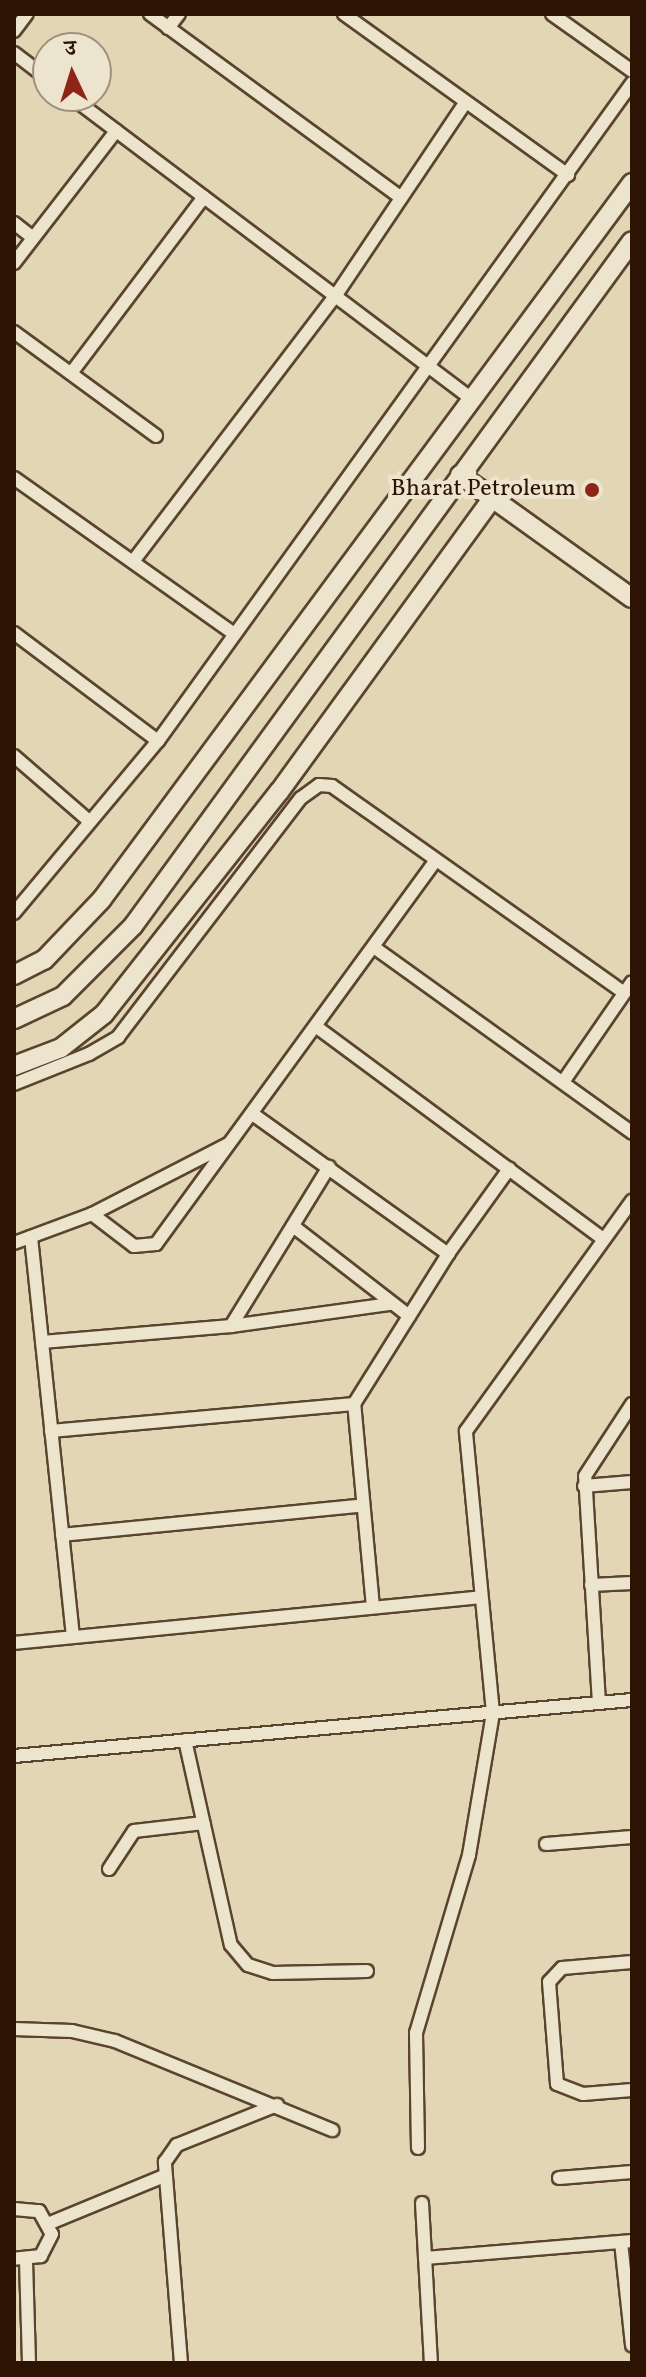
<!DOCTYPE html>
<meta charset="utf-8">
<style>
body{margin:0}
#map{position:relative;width:646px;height:2377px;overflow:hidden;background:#e3d6b4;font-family:Vollkorn,"Noto Serif Devanagari",serif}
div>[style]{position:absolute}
.roads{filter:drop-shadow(2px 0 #5a442f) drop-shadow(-2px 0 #5a442f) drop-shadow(0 2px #5a442f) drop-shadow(0 -2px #5a442f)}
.street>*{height:12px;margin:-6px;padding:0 6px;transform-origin:6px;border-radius:6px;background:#ede4ce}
.secondary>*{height:18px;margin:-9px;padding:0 9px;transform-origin:9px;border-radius:9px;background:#ede4ce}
.dots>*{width:22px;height:22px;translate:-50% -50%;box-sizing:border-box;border:4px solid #ede4ce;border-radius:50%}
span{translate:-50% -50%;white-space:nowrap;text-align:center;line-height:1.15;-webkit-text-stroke:8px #ede4ce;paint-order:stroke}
.poi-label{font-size:24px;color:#2d1303}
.right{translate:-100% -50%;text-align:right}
.frame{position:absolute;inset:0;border:16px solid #2d1303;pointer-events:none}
.north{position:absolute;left:32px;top:32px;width:80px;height:80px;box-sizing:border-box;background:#ede4ce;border:2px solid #a0907d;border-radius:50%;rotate:356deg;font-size:22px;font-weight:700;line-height:32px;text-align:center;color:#2d1303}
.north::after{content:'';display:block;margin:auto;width:28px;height:36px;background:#8f2418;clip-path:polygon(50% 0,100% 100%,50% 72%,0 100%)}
</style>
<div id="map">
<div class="roads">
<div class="street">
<i style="left:150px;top:14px;width:311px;rotate:36.2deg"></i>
<i style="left:344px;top:14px;width:276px;rotate:35.7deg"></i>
<i style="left:552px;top:14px;width:98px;rotate:35.5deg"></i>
<i style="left:168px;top:28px;width:18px;rotate:-52deg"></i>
<i style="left:14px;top:31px;width:21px;rotate:-53deg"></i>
<i style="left:14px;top:53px;width:43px;rotate:37.4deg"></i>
<i style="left:70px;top:96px;width:505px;rotate:37.03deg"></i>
<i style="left:14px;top:223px;width:24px;rotate:38deg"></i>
<i style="left:14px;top:263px;width:167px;rotate:-52.3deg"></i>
<i style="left:14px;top:332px;width:176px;rotate:36.2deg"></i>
<i style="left:72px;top:372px;width:219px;rotate:-53deg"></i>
<i style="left:14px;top:478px;width:268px;rotate:35.3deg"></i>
<i style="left:134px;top:560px;width:333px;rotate:-52.7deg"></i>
<i style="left:336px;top:295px;width:231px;rotate:-56.1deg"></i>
<i style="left:14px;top:633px;width:180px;rotate:36.9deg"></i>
<i style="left:14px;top:756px;width:99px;rotate:40.9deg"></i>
<i style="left:14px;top:913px;width:224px;rotate:-50.1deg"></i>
<i style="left:158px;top:741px;width:811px;rotate:-54.23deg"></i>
<i style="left:375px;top:948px;width:317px;rotate:35.7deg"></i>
<i style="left:318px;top:1028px;width:355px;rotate:36.5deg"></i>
<i style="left:563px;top:1082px;width:121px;rotate:-55.4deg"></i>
<i style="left:14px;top:1084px;width:81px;rotate:-21.8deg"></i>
<i style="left:89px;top:1054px;width:34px;rotate:-30deg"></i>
<i style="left:118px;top:1037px;width:301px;rotate:-52.6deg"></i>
<i style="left:301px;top:798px;width:22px;rotate:-36deg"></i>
<i style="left:319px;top:785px;width:13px;rotate:4deg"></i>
<i style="left:332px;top:786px;width:358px;rotate:35.3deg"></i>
<i style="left:254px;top:1115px;width:239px;rotate:35.6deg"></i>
<i style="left:92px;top:1214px;width:53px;rotate:37.3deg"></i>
<i style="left:134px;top:1246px;width:22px;rotate:-5deg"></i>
<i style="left:156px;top:1244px;width:474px;rotate:-53.9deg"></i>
<i style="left:293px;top:1226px;width:147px;rotate:37.8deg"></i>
<i style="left:31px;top:1237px;width:402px;rotate:84deg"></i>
<i style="left:14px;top:1243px;width:83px;rotate:-20.4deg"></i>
<i style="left:92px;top:1214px;width:153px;rotate:-27.2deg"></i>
<i style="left:231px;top:1326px;width:187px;rotate:-58.4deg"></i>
<i style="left:42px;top:1342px;width:190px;rotate:-4.8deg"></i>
<i style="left:231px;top:1326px;width:161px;rotate:-7.9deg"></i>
<i style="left:51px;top:1431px;width:304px;rotate:-5.1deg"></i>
<i style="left:584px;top:1486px;width:48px;rotate:-4.8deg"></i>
<i style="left:62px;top:1535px;width:298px;rotate:-5.6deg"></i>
<i style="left:591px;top:1585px;width:41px;rotate:-2.8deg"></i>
<i style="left:373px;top:1607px;width:204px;rotate:-95.3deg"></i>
<i style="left:354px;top:1404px;width:177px;rotate:-57.9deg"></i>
<i style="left:448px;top:1254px;width:105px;rotate:-54.3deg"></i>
<i style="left:14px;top:1643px;width:469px;rotate:-5.6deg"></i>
<i style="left:599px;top:1703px;width:227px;rotate:-93.5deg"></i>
<i style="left:585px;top:1476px;width:86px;rotate:-56.9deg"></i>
<i style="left:185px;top:1740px;width:210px;rotate:77.4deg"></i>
<i style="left:231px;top:1945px;width:26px;rotate:50deg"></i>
<i style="left:248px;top:1965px;width:26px;rotate:18deg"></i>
<i style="left:273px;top:1973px;width:94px;rotate:-1.2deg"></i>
<i style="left:14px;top:1756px;width:621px;rotate:-5.18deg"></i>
<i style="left:546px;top:1844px;width:86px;rotate:-4.7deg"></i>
<i style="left:109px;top:1869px;width:45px;rotate:-56.7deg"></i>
<i style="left:134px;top:1831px;width:70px;rotate:-6.5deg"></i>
<i style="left:632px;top:1962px;width:70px;rotate:175.1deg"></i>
<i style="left:562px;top:1968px;width:19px;rotate:133deg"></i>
<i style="left:549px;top:1982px;width:102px;rotate:85.5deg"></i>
<i style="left:557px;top:2084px;width:28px;rotate:21deg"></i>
<i style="left:583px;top:2094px;width:49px;rotate:-4.7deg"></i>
<i style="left:14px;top:2029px;width:58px;rotate:2deg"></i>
<i style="left:72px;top:2031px;width:44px;rotate:13.1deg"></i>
<i style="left:115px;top:2041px;width:235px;rotate:22.3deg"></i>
<i style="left:418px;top:2148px;width:115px;rotate:-91deg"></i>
<i style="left:416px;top:2033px;width:186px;rotate:-73.4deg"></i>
<i style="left:469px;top:1855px;width:144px;rotate:-80.4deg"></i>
<i style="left:493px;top:1713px;width:283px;rotate:-95.5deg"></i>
<i style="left:466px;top:1431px;width:284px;rotate:-54.2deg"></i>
<i style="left:559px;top:2178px;width:73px;rotate:-4.7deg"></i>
<i style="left:422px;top:2203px;width:160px;rotate:86.8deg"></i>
<i style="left:14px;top:2209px;width:25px;rotate:5deg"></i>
<i style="left:39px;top:2211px;width:26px;rotate:61deg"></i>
<i style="left:52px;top:2234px;width:25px;rotate:117deg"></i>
<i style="left:41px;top:2256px;width:27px;rotate:174deg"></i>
<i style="left:50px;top:2223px;width:123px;rotate:-22.4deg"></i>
<i style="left:621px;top:2242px;width:104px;rotate:83.9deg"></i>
<i style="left:425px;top:2258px;width:208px;rotate:-4.7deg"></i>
<i style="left:26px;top:2261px;width:102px;rotate:88.3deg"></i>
<i style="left:181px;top:2363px;width:202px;rotate:-94.6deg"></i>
<i style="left:165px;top:2162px;width:21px;rotate:-55deg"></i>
<i style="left:177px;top:2145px;width:108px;rotate:-21.8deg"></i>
</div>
<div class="secondary">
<i style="left:460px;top:475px;width:211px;rotate:35.6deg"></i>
<i style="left:14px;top:975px;width:34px;rotate:-27deg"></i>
<i style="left:44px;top:960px;width:84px;rotate:-46.4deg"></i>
<i style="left:102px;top:899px;width:891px;rotate:-53.49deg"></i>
<i style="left:14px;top:1019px;width:54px;rotate:-25.1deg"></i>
<i style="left:63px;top:996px;width:99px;rotate:-45deg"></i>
<i style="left:133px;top:926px;width:847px;rotate:-53.93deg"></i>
<i style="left:14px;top:1066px;width:50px;rotate:-21deg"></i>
<i style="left:61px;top:1048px;width:55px;rotate:-38.3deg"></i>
<i style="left:104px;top:1014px;width:283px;rotate:-51.8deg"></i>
<i style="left:279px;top:792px;width:364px;rotate:-54deg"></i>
</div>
</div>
<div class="dots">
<i style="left:592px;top:490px;background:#8f2418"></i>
</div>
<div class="poi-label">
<span class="right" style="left:576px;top:490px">Bharat Petroleum</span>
</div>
<div class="frame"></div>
<div class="north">उ</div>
</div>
